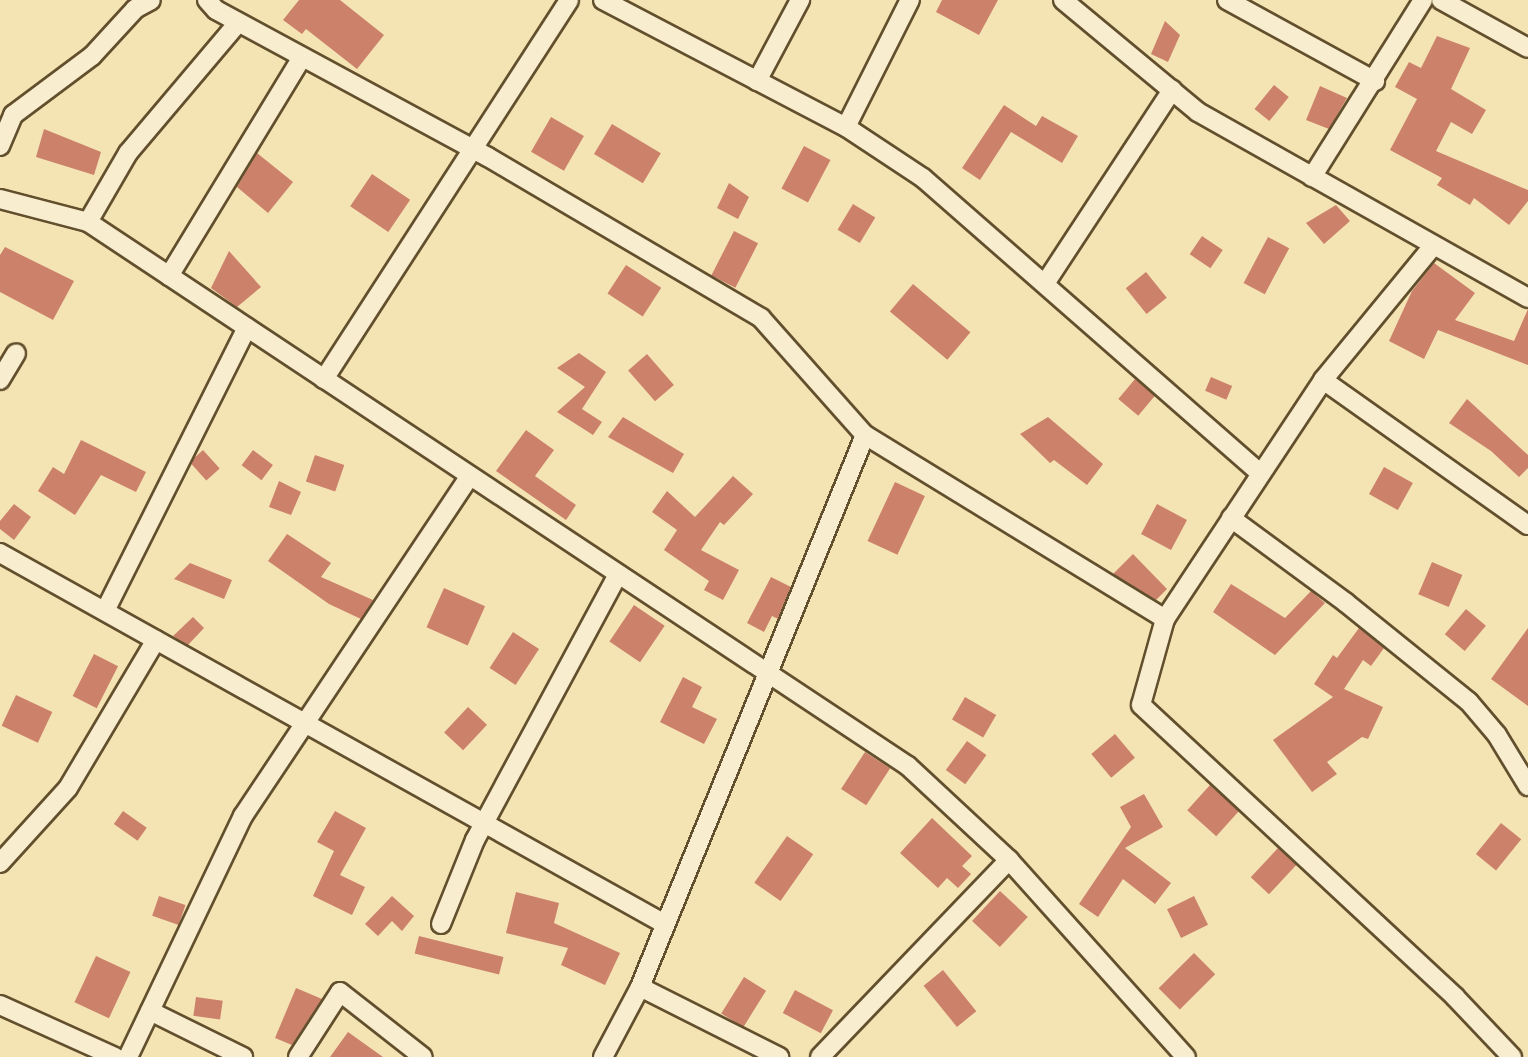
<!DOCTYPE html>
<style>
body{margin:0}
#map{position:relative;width:1528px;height:1057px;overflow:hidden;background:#f5e4b3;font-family:"Libre Bodoni",serif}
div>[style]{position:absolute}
.building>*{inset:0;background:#cc816b;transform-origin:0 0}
.roads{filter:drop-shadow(2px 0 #624f2d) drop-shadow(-2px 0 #624f2d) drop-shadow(0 2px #624f2d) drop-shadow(0 -2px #624f2d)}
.street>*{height:18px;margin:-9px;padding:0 9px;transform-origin:9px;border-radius:9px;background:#f8edce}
span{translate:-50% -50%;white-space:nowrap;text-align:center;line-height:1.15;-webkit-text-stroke:5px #f8edce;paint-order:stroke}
</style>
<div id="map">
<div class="building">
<i style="clip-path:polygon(299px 0,340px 0,384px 35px,357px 69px,306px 29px,302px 34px,283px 20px)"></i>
<i style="clip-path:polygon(942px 0,998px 0,979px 35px,936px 12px)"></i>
<i style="clip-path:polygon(1165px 21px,1180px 35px,1168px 62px,1151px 54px)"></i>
<i style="clip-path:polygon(1437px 36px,1470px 48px,1451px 89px,1486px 110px,1472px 134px,1451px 122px,1436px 151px,1528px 190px,1528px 201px,1509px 225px,1474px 198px,1470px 205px,1437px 185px,1442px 178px,1390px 150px,1417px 99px,1395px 87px,1409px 62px,1421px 68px)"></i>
<i style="left:1274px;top:85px;width:19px;height:31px;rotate:39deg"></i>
<i style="clip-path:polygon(1320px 86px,1347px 98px,1329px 129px,1306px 120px)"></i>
<i style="clip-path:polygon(1004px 105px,1036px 126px,1042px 116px,1078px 136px,1062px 163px,1011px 132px,980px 180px,962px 168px)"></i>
<i style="left:551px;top:117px;width:38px;height:40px;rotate:30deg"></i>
<i style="left:612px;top:124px;width:57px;height:35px;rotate:31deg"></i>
<i style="clip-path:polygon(44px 129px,101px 152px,94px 175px,36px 157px)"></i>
<i style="left:804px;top:146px;width:30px;height:48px;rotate:28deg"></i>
<i style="clip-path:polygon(257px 153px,293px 182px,268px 213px,237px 187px)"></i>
<i style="left:372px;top:174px;width:46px;height:39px;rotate:34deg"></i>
<i style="clip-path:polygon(729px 183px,749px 197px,738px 219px,717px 208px)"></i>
<i style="left:853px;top:204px;width:26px;height:30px;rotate:31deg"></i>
<i style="clip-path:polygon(1336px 205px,1350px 221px,1324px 244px,1306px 223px)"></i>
<i style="left:734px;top:231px;width:27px;height:50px;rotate:27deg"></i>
<i style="left:1202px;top:236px;width:25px;height:22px;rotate:34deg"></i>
<i style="left:1268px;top:237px;width:24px;height:52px;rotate:28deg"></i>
<i style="clip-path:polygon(5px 247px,74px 281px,53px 320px,0 292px,0 255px)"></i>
<i style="clip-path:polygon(229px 251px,261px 287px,237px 307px,211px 288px)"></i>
<i style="clip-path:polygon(1434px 263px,1475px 293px,1455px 320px,1514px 341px,1528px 309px,1528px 365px,1438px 330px,1424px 359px,1389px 341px,1412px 291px)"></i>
<i style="left:626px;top:265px;width:42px;height:34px;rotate:33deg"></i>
<i style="left:1146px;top:272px;width:33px;height:26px;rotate:51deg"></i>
<i style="left:913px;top:284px;width:75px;height:36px;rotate:40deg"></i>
<i style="clip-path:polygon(579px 353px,606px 372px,582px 409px,602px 422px,593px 435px,557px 412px,585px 387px,557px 368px)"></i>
<i style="left:647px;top:354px;width:41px;height:25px;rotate:49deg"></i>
<i style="left:1211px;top:377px;width:23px;height:15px;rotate:23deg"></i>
<i style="left:1135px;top:379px;width:26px;height:26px;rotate:40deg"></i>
<i style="clip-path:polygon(1467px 399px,1528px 455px,1528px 468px,1519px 477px,1491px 451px,1449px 423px)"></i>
<i style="clip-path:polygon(623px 417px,684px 454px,673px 473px,608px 437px)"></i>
<i style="clip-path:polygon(1048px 417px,1103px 464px,1087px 485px,1054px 460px,1050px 463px,1020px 434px)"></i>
<i style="clip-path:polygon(526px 430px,554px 450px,535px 476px,576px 505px,566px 520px,496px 471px)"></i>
<i style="clip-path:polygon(81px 440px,146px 472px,136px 492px,101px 475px,75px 515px,38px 491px,53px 467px,64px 474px)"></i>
<i style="left:203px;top:450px;width:25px;height:18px;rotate:48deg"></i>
<i style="left:253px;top:450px;width:25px;height:19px;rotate:37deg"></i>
<i style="left:315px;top:455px;width:31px;height:28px;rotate:19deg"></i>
<i style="left:1384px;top:467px;width:33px;height:31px;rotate:29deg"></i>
<i style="clip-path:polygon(733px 476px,753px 494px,724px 525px,720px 522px,701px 550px,739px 570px,723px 600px,704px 590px,709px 581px,664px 550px,677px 530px,652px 512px,667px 491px,695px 517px)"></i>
<i style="clip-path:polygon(279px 481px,301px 492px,291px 515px,269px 507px)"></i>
<i style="left:895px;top:482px;width:33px;height:65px;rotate:25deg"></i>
<i style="clip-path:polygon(14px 504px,31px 517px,14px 540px,0 529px,0 521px)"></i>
<i style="left:1157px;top:504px;width:34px;height:34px;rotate:28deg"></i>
<i style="clip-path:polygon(287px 534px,331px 563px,321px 577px,373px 600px,361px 619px,329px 604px,268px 561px)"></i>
<i style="clip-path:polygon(1133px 554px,1167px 589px,1156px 600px,1113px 574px)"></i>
<i style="left:1432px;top:562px;width:33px;height:35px;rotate:23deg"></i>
<i style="clip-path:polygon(190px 563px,232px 580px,224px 599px,174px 579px)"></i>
<i style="clip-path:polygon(771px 577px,791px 587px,778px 619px,772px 616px,764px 632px,747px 623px)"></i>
<i style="clip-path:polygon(1231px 584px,1285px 618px,1311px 591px,1325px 603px,1275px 655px,1213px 612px)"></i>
<i style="left:444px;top:588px;width:45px;height:43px;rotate:24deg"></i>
<i style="left:634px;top:605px;width:37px;height:44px;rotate:34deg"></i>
<i style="left:1466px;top:609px;width:26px;height:33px;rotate:40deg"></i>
<i style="clip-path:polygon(193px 617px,204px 628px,188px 645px,173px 636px)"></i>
<i style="clip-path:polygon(1359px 628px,1384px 648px,1371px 666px,1363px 660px,1344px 689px,1383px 707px,1368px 739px,1362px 737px,1327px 762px,1337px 774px,1312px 792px,1273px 740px,1333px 697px,1314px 684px,1333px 655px,1337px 658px)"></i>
<i style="clip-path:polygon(1528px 628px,1528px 706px,1491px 679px)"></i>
<i style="left:513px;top:632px;width:31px;height:43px;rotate:33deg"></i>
<i style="left:94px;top:654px;width:27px;height:47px;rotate:27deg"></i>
<i style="clip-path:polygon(683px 677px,702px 687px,692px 707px,717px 719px,704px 744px,660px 722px)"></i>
<i style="left:16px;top:695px;width:40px;height:34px;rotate:25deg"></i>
<i style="left:965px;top:697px;width:36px;height:26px;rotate:30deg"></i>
<i style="left:468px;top:707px;width:26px;height:35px;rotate:43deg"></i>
<i style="left:1115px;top:734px;width:31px;height:31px;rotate:50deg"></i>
<i style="left:967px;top:741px;width:24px;height:36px;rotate:36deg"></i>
<i style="left:865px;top:752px;width:30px;height:44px;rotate:33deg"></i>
<i style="left:1210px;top:785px;width:39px;height:34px;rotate:42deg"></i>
<i style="clip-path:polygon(1144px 794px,1163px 827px,1125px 848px,1171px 883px,1155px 904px,1123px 879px,1098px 917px,1079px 904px,1131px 827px,1120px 807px)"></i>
<i style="left:123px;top:811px;width:29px;height:16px;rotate:35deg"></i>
<i style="clip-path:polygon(335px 811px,366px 828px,340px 875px,365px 887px,352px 915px,313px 896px,334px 851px,317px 842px)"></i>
<i style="clip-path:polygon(932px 818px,972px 856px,962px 866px,971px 874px,958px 888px,947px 878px,938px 888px,900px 853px)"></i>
<i style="left:1501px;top:823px;width:26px;height:40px;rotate:39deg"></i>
<i style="left:787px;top:836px;width:32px;height:57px;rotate:35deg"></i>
<i style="left:1278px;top:848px;width:25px;height:40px;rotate:43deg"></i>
<i style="left:1000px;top:891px;width:38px;height:41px;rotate:43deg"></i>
<i style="clip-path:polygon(516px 892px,559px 903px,554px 923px,620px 953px,605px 985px,561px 965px,568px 948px,506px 933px)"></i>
<i style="left:159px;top:896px;width:28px;height:21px;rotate:19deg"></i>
<i style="clip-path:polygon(392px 896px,414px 916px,402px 931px,392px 921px,378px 936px,365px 924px)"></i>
<i style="left:1194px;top:896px;width:32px;height:30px;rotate:64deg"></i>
<i style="left:419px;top:936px;width:87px;height:18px;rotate:14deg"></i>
<i style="left:1194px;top:953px;width:30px;height:50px;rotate:45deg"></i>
<i style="left:96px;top:956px;width:38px;height:51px;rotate:25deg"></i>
<i style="left:943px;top:970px;width:53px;height:25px;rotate:51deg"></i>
<i style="left:744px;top:977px;width:26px;height:43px;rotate:32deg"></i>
<i style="clip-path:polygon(296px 988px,322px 999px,292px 1045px,275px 1038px)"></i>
<i style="left:795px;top:990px;width:43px;height:26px;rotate:28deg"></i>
<i style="left:196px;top:997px;width:27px;height:19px;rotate:8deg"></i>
<i style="clip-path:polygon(348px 1032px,383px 1057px,330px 1057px)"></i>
</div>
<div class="roads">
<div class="street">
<i style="left:207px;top:0;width:13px;rotate:48deg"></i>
<i style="left:216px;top:10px;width:309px;rotate:28.4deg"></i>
<i style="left:488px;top:157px;width:317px;rotate:30.5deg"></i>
<i style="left:761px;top:318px;width:157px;rotate:48.4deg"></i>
<i style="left:865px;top:435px;width:352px;rotate:31.5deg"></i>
<i style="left:1165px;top:619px;width:287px;rotate:-56.5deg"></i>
<i style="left:1323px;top:380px;width:173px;rotate:-50.6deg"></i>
<i style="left:603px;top:0;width:274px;rotate:27.6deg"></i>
<i style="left:846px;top:127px;width:92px;rotate:33.5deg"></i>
<i style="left:923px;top:178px;width:446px;rotate:41.2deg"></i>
<i style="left:1063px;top:0;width:175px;rotate:39.7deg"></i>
<i style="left:1198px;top:112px;width:379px;rotate:29.4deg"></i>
<i style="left:1227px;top:0;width:169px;rotate:28.7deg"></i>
<i style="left:1441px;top:0;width:99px;rotate:28.9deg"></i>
<i style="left:757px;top:81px;width:92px;rotate:-62deg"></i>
<i style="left:846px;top:127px;width:142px;rotate:-63.3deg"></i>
<i style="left:0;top:146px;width:34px;rotate:-67deg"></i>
<i style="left:13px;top:115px;width:99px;rotate:-36.8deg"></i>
<i style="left:92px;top:56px;width:64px;rotate:-47.5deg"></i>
<i style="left:135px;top:9px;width:18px;rotate:-29deg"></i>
<i style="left:1312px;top:177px;width:209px;rotate:-57.9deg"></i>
<i style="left:0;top:199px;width:91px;rotate:14.6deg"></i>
<i style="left:88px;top:222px;width:984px;rotate:33.56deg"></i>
<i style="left:908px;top:766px;width:138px;rotate:42.9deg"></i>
<i style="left:1009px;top:860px;width:265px;rotate:48.1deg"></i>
<i style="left:88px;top:222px;width:80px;rotate:-59.9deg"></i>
<i style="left:128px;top:153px;width:170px;rotate:-49.8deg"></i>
<i style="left:169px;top:276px;width:254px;rotate:-58.7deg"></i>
<i style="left:1046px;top:282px;width:230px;rotate:-56.7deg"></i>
<i style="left:324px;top:379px;width:451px;rotate:-57.1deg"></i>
<i style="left:0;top:380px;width:31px;rotate:-59deg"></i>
<i style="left:1323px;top:380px;width:251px;rotate:35.3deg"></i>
<i style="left:1231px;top:518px;width:142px;rotate:36.4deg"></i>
<i style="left:1345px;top:602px;width:159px;rotate:38.9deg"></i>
<i style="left:1469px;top:702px;width:43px;rotate:49.7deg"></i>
<i style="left:1497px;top:735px;width:60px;rotate:58.7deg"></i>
<i style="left:0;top:553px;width:761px;rotate:29.16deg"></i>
<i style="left:105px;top:611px;width:317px;rotate:-63.4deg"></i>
<i style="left:1165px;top:619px;width:89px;rotate:105.6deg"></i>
<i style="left:1141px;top:705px;width:429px;rotate:42.9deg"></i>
<i style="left:1455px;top:997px;width:83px;rotate:46.5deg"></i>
<i style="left:0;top:863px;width:101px;rotate:-47.8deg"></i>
<i style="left:68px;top:788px;width:172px;rotate:-59.3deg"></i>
<i style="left:441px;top:924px;width:91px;rotate:-68deg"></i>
<i style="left:475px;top:840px;width:302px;rotate:-61.7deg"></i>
<i style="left:640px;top:987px;width:156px;rotate:26.7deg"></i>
<i style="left:0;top:1005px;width:126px;rotate:24.3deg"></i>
<i style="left:150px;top:1011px;width:104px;rotate:26.3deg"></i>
<i style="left:128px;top:1057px;width:267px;rotate:-64.5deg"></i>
<i style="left:243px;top:816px;width:407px;rotate:-56.3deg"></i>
<i style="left:298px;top:1057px;width:77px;rotate:-57.1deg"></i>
<i style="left:340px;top:992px;width:105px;rotate:38.1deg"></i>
<i style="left:603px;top:1057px;width:79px;rotate:-62.1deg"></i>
<i style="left:640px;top:987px;width:596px;rotate:-67.82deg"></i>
<i style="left:820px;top:1057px;width:273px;rotate:-46.2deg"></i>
</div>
</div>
</div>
